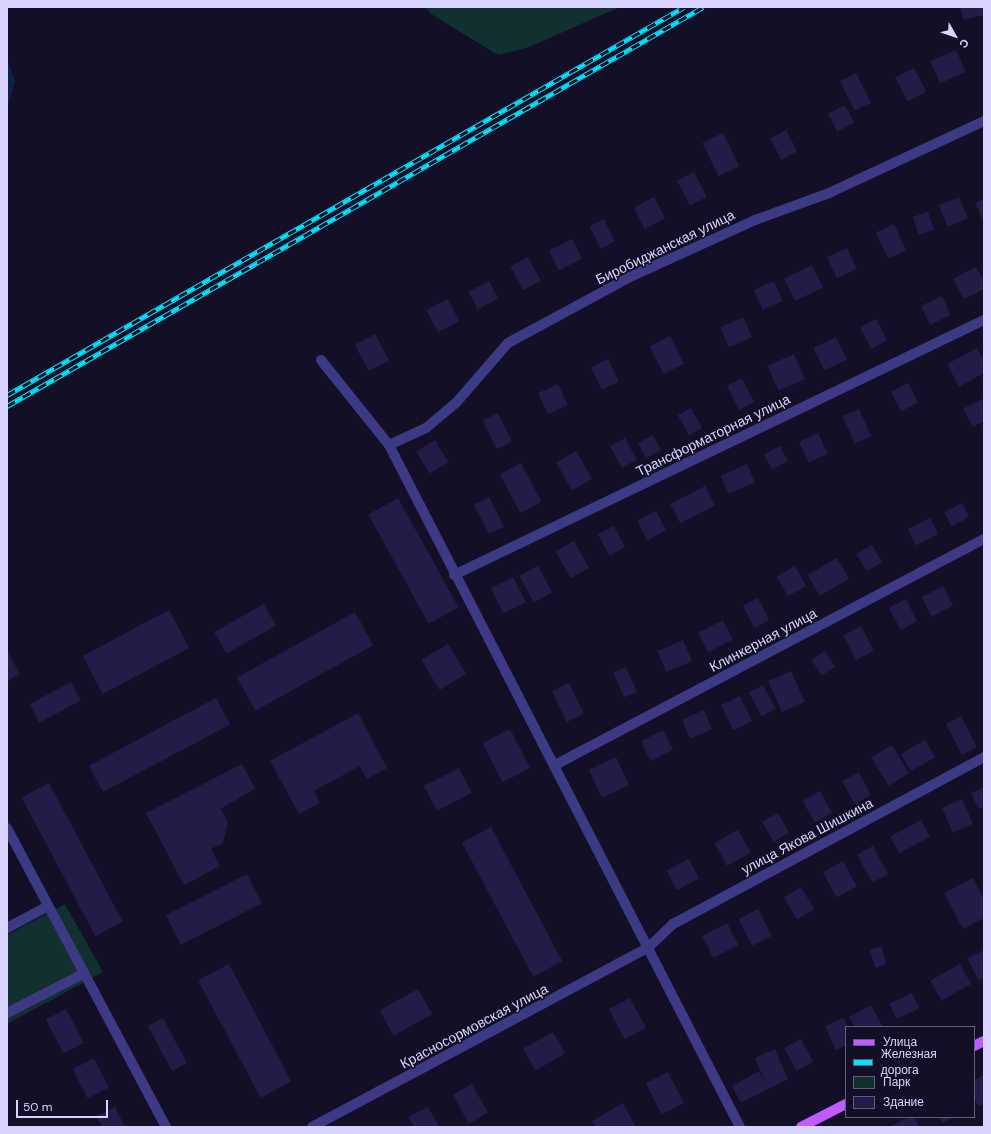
<!DOCTYPE html>
<meta charset="utf-8">
<style>
body{margin:0}
#map{position:relative;width:991px;height:1134px;overflow:hidden;background:#130f26;font-family:"DM Sans",sans-serif}
div>[style]{position:absolute}
.green>*{inset:0;background:#12302f}
.water>*{inset:0;background:#0c2248}
.building>*{inset:0;background:#241b47;transform-origin:0 0}
.minor>*{height:10px;margin:-5px;padding:0 5px;transform-origin:5px;border-radius:5px;background:#3d3a85}
.primary>*{height:10px;margin:-5px;padding:0 5px;transform-origin:5px;border-radius:5px;background:#c25bff}
.rail>*{height:4.5px;margin-top:-2.25px;transform-origin:0;background:repeating-linear-gradient(90deg,#130f26 0 9px,#00e5ff 0 18px);box-sizing:border-box;border-block:1px solid #00e5ff}
span{translate:-50% -50%;white-space:nowrap;text-align:center;line-height:1.15;-webkit-text-stroke:3px #130f26;paint-order:stroke}
.street-label{font-size:14px;color:#d9d4ff}
.frame{position:absolute;inset:0;border:8px solid #d9d4ff;pointer-events:none}
.legend{position:absolute;left:845px;top:1026px;width:130px;height:92px;box-sizing:border-box;background:#130f26;border:1px solid #625e7d;margin:0;padding:5px 7px;list-style:none;font-size:12px;color:#d9d4ff}
.legend li{display:flex;align-items:center;gap:8px;height:20px}
.legend b{width:20px;border:1px solid #625e7d}
.north{position:absolute;left:935px;top:16px;width:40px;height:40px;-webkit-text-stroke:3px #130f26;paint-order:stroke;rotate:130deg;font-size:11px;font-weight:700;line-height:16px;text-align:center;color:#d9d4ff}
.north::after{content:'';display:block;margin:auto;width:14px;height:18px;background:#d9d4ff;clip-path:polygon(50% 0,100% 100%,50% 72%,0 100%)}
.scale{position:absolute;left:16px;top:1100px;width:92px;height:18px;box-sizing:border-box;border:2px solid #d9d4ff;border-top:0;padding-left:5px;font-size:12px;line-height:14px;white-space:nowrap;color:#d9d4ff;-webkit-text-stroke:3px #130f26;paint-order:stroke}
</style>
<div id="map">
<div class="green">
<i style="clip-path:polygon(425px 7px,620px 7px,529px 47px,498px 55px,431px 14px)"></i>
<i style="clip-path:polygon(65px 904px,103px 972px,7px 1024px,7px 935px)"></i>
</div>
<div class="water">
<i style="clip-path:polygon(7px 57px,15px 82px,7px 108px)"></i>
</div>
<div class="building">
<i style="clip-path:polygon(960px 7px,984px 7px,984px 15px,964px 20px)"></i>
<i style="left:956px;top:50px;width:24px;height:28px;rotate:66deg"></i>
<i style="left:914px;top:68px;width:27px;height:21px;rotate:63deg"></i>
<i style="left:856px;top:73px;width:33px;height:18px;rotate:63deg"></i>
<i style="left:845px;top:105px;width:20px;height:19px;rotate:63deg"></i>
<i style="left:786px;top:130px;width:24px;height:18px;rotate:62deg"></i>
<i style="left:723px;top:133px;width:37px;height:23px;rotate:64deg"></i>
<i style="left:694px;top:172px;width:28px;height:19px;rotate:63deg"></i>
<i style="left:654px;top:197px;width:24px;height:23px;rotate:62deg"></i>
<i style="left:959px;top:197px;width:23px;height:22px;rotate:67deg"></i>
<i style="clip-path:polygon(984px 199px,984px 222px,975px 203px)"></i>
<i style="left:928px;top:212px;width:19px;height:16px;rotate:72deg"></i>
<i style="left:604px;top:219px;width:25px;height:16px;rotate:64deg"></i>
<i style="left:894px;top:224px;width:29px;height:20px;rotate:65deg"></i>
<i style="left:572px;top:239px;width:22px;height:26px;rotate:63deg"></i>
<i style="left:847px;top:248px;width:23px;height:22px;rotate:65deg"></i>
<i style="left:528px;top:257px;width:27px;height:20px;rotate:62deg"></i>
<i style="left:812px;top:265px;width:25px;height:31px;rotate:64deg"></i>
<i style="clip-path:polygon(976px 267px,984px 282px,984px 289px,964px 299px,953px 279px)"></i>
<i style="left:489px;top:281px;width:20px;height:23px;rotate:63deg"></i>
<i style="left:774px;top:281px;width:22px;height:22px;rotate:66deg"></i>
<i style="left:942px;top:296px;width:21px;height:23px;rotate:65deg"></i>
<i style="left:448px;top:299px;width:25px;height:24px;rotate:63deg"></i>
<i style="left:743px;top:317px;width:22px;height:25px;rotate:66deg"></i>
<i style="left:876px;top:319px;width:24px;height:18px;rotate:62deg"></i>
<i style="left:375px;top:334px;width:30px;height:23px;rotate:62deg"></i>
<i style="left:670px;top:336px;width:31px;height:23px;rotate:63deg"></i>
<i style="left:836px;top:337px;width:25px;height:25px;rotate:64deg"></i>
<i style="clip-path:polygon(977px 348px,984px 361px,984px 373px,959px 387px,947px 364px)"></i>
<i style="left:794px;top:354px;width:27px;height:29px;rotate:66deg"></i>
<i style="left:608px;top:359px;width:25px;height:19px;rotate:64deg"></i>
<i style="left:742px;top:378px;width:27px;height:17px;rotate:63deg"></i>
<i style="left:908px;top:383px;width:22px;height:19px;rotate:63deg"></i>
<i style="left:558px;top:384px;width:23px;height:22px;rotate:65deg"></i>
<i style="clip-path:polygon(984px 398px,984px 421px,973px 427px,963px 409px)"></i>
<i style="left:691px;top:408px;width:23px;height:15px;rotate:61deg"></i>
<i style="left:859px;top:409px;width:30px;height:18px;rotate:66deg"></i>
<i style="left:498px;top:413px;width:32px;height:17px;rotate:64deg"></i>
<i style="left:818px;top:433px;width:23px;height:21px;rotate:65deg"></i>
<i style="left:653px;top:435px;width:17px;height:17px;rotate:62deg"></i>
<i style="left:625px;top:438px;width:25px;height:17px;rotate:61deg"></i>
<i style="left:435px;top:440px;width:26px;height:22px;rotate:59deg"></i>
<i style="left:780px;top:446px;width:17px;height:18px;rotate:62deg"></i>
<i style="left:576px;top:451px;width:32px;height:23px;rotate:60deg"></i>
<i style="left:521px;top:463px;width:44px;height:24px;rotate:62deg"></i>
<i style="left:747px;top:464px;width:20px;height:29px;rotate:66deg"></i>
<i style="left:705px;top:486px;width:22px;height:39px;rotate:63deg"></i>
<i style="left:489px;top:497px;width:33px;height:17px;rotate:63deg"></i>
<i style="left:398px;top:498px;width:125px;height:34px;rotate:61deg"></i>
<i style="left:962px;top:503px;width:16px;height:20px;rotate:63deg"></i>
<i style="left:656px;top:511px;width:22px;height:21px;rotate:63deg"></i>
<i style="left:930px;top:518px;width:18px;height:25px;rotate:63deg"></i>
<i style="left:614px;top:526px;width:24px;height:18px;rotate:62deg"></i>
<i style="left:574px;top:541px;width:31px;height:21px;rotate:61deg"></i>
<i style="left:872px;top:545px;width:20px;height:18px;rotate:60deg"></i>
<i style="left:837px;top:558px;width:24px;height:34px;rotate:60deg"></i>
<i style="left:538px;top:566px;width:30px;height:21px;rotate:62deg"></i>
<i style="left:795px;top:566px;width:23px;height:21px;rotate:61deg"></i>
<i style="left:513px;top:577px;width:28px;height:25px;rotate:63deg"></i>
<i style="left:943px;top:586px;width:22px;height:24px;rotate:63deg"></i>
<i style="left:758px;top:598px;width:25px;height:17px;rotate:63deg"></i>
<i style="left:906px;top:599px;width:25px;height:19px;rotate:63deg"></i>
<i style="left:264px;top:604px;width:25px;height:57px;rotate:61deg"></i>
<i style="left:169px;top:610px;width:43px;height:98px;rotate:62deg"></i>
<i style="left:355px;top:612px;width:38px;height:135px;rotate:61deg"></i>
<i style="left:723px;top:620px;width:22px;height:28px;rotate:63deg"></i>
<i style="left:861px;top:626px;width:28px;height:20px;rotate:63deg"></i>
<i style="left:683px;top:640px;width:23px;height:28px;rotate:67deg"></i>
<i style="left:448px;top:644px;width:35px;height:31px;rotate:59deg"></i>
<i style="clip-path:polygon(7px 650px,20px 674px,7px 681px)"></i>
<i style="left:825px;top:651px;width:19px;height:16px;rotate:58deg"></i>
<i style="left:626px;top:667px;width:27px;height:14px;rotate:66deg"></i>
<i style="left:791px;top:671px;width:34px;height:25px;rotate:66deg"></i>
<i style="left:71px;top:682px;width:21px;height:47px;rotate:62deg"></i>
<i style="left:569px;top:683px;width:34px;height:19px;rotate:64deg"></i>
<i style="left:763px;top:685px;width:27px;height:16px;rotate:62deg"></i>
<i style="left:740px;top:696px;width:28px;height:21px;rotate:64deg"></i>
<i style="left:216px;top:698px;width:30px;height:144px;rotate:62deg"></i>
<i style="left:704px;top:710px;width:21px;height:24px;rotate:67deg"></i>
<i style="clip-path:polygon(358px 713px,387px 768px,367px 779px,360px 766px,314px 791px,320px 803px,299px 814px,270px 761px)"></i>
<i style="left:961px;top:716px;width:35px;height:17px;rotate:63deg"></i>
<i style="left:510px;top:729px;width:44px;height:31px;rotate:63deg"></i>
<i style="left:663px;top:730px;width:22px;height:25px;rotate:63deg"></i>
<i style="left:925px;top:740px;width:20px;height:28px;rotate:60deg"></i>
<i style="left:892px;top:745px;width:33px;height:24px;rotate:59deg"></i>
<i style="left:616px;top:757px;width:31px;height:30px;rotate:65deg"></i>
<i style="clip-path:polygon(242px 764px,255px 789px,220px 809px,228px 821px,223px 843px,211px 849px,220px 866px,184px 885px,146px 813px)"></i>
<i style="left:459px;top:768px;width:28px;height:39px;rotate:63deg"></i>
<i style="left:859px;top:772px;width:26px;height:19px;rotate:62deg"></i>
<i style="left:49px;top:783px;width:157px;height:31px;rotate:62deg"></i>
<i style="clip-path:polygon(984px 787px,984px 807px,978px 809px,971px 793px)"></i>
<i style="left:820px;top:791px;width:25px;height:20px;rotate:61deg"></i>
<i style="left:962px;top:799px;width:27px;height:22px;rotate:66deg"></i>
<i style="left:778px;top:813px;width:23px;height:18px;rotate:61deg"></i>
<i style="left:921px;top:820px;width:19px;height:35px;rotate:62deg"></i>
<i style="left:491px;top:827px;width:152px;height:33px;rotate:62deg"></i>
<i style="left:738px;top:830px;width:26px;height:27px;rotate:61deg"></i>
<i style="left:873px;top:846px;width:32px;height:18px;rotate:62deg"></i>
<i style="left:689px;top:859px;width:22px;height:25px;rotate:63deg"></i>
<i style="left:843px;top:861px;width:29px;height:23px;rotate:61deg"></i>
<i style="left:247px;top:874px;width:33px;height:91px;rotate:63deg"></i>
<i style="clip-path:polygon(973px 878px,984px 899px,984px 918px,963px 929px,944px 893px)"></i>
<i style="left:801px;top:887px;width:26px;height:20px;rotate:59deg"></i>
<i style="left:758px;top:909px;width:30px;height:22px;rotate:63deg"></i>
<i style="left:727px;top:923px;width:25px;height:28px;rotate:63deg"></i>
<i style="left:881px;top:946px;width:19px;height:12px;rotate:72deg"></i>
<i style="clip-path:polygon(984px 950px,984px 978px,979px 981px,967px 958px)"></i>
<i style="left:229px;top:964px;width:133px;height:35px;rotate:62deg"></i>
<i style="left:960px;top:964px;width:23px;height:34px;rotate:61deg"></i>
<i style="left:418px;top:989px;width:29px;height:44px;rotate:61deg"></i>
<i style="left:912px;top:993px;width:17px;height:25px;rotate:65deg"></i>
<i style="left:630px;top:998px;width:34px;height:24px;rotate:62deg"></i>
<i style="clip-path:polygon(871px 1005px,883px 1027px,855px 1027px,849px 1017px)"></i>
<i style="left:66px;top:1009px;width:38px;height:23px;rotate:62deg"></i>
<i style="left:163px;top:1018px;width:51px;height:17px;rotate:62deg"></i>
<i style="clip-path:polygon(844px 1018px,848px 1027px,846px 1045px,836px 1050px,825px 1026px)"></i>
<i style="left:553px;top:1032px;width:25px;height:34px;rotate:61deg"></i>
<i style="left:801px;top:1039px;width:26px;height:19px;rotate:62deg"></i>
<i style="clip-path:polygon(775px 1049px,788px 1079px,741px 1103px,732px 1086px,759px 1071px,767px 1086px,755px 1058px)"></i>
<i style="left:94px;top:1058px;width:33px;height:24px;rotate:63deg"></i>
<i style="left:668px;top:1072px;width:35px;height:25px;rotate:63deg"></i>
<i style="clip-path:polygon(984px 1075px,984px 1104px,978px 1106px,974px 1098px,974px 1080px)"></i>
<i style="left:472px;top:1084px;width:33px;height:22px;rotate:61deg"></i>
<i style="clip-path:polygon(623px 1103px,636px 1127px,596px 1127px,592px 1121px)"></i>
<i style="clip-path:polygon(115px 1107px,125px 1127px,102px 1127px,96px 1116px)"></i>
<i style="clip-path:polygon(428px 1107px,439px 1127px,414px 1127px,408px 1117px)"></i>
<i style="clip-path:polygon(909px 1117px,914px 1117px,919px 1127px,889px 1127px)"></i>
<i style="clip-path:polygon(939px 1117px,954px 1117px,942px 1123px)"></i>
</div>
<div class="minor">
<i style="left:321px;top:360px;width:109px;rotate:51.3deg"></i>
<i style="left:389px;top:445px;width:767px;rotate:62.77deg"></i>
<i style="left:389px;top:445px;width:41px;rotate:-24.7deg"></i>
<i style="left:426px;top:428px;width:39px;rotate:-40deg"></i>
<i style="left:456px;top:403px;width:79px;rotate:-49.1deg"></i>
<i style="left:508px;top:343px;width:139px;rotate:-28.4deg"></i>
<i style="left:630px;top:277px;width:137px;rotate:-24.5deg"></i>
<i style="left:755px;top:220px;width:79px;rotate:-20deg"></i>
<i style="left:829px;top:193px;width:171px;rotate:-24.9deg"></i>
<i style="left:454px;top:575px;width:588px;rotate:-25.69deg"></i>
<i style="left:555px;top:765px;width:485px;rotate:-27.8deg"></i>
<i style="left:7px;top:828px;width:339px;rotate:62deg"></i>
<i style="left:7px;top:928px;width:47px;rotate:-28.2deg"></i>
<i style="left:7px;top:1013px;width:85px;rotate:-27.2deg"></i>
<i style="left:312px;top:1127px;width:382px;rotate:-28.1deg"></i>
<i style="left:649px;top:947px;width:33px;rotate:-44deg"></i>
<i style="left:673px;top:924px;width:353px;rotate:-28.2deg"></i>
</div>
<div class="primary">
<i style="left:974px;top:1046px;width:11px;rotate:-27deg"></i>
<i style="left:801px;top:1127px;width:51px;rotate:-27.1deg"></i>
</div>
<div class="rail">
<i style="left:7px;top:395px;width:780px;rotate:-29.82deg"></i>
<i style="left:7px;top:406px;width:802px;rotate:-29.82deg"></i>
</div>
<div class="street-label">
<span style="left:665px;top:247px;rotate:-26deg">Биробиджанская улица</span>
<span style="left:713px;top:435px;rotate:-26deg">Трансформаторная улица</span>
<span style="left:763px;top:640px;rotate:-28deg">Клинкерная улица</span>
<span style="left:807px;top:836px;rotate:-28deg">улица Якова Шишкина</span>
<span style="left:474px;top:1026px;rotate:-28deg">Красносормовская улица</span>
</div>
<div class="frame"></div>
<ul class="legend">
<li><b style="height:5px;background:#c25bff"></b>Улица</li>
<li><b style="height:5px;background:#00e5ff"></b>Железная дорога</li>
<li><b style="height:11px;background:#12302f"></b>Парк</li>
<li><b style="height:11px;background:#241b47"></b>Здание</li>
</ul>
<div class="north">С</div>
<div class="scale">50 m</div>
</div>
